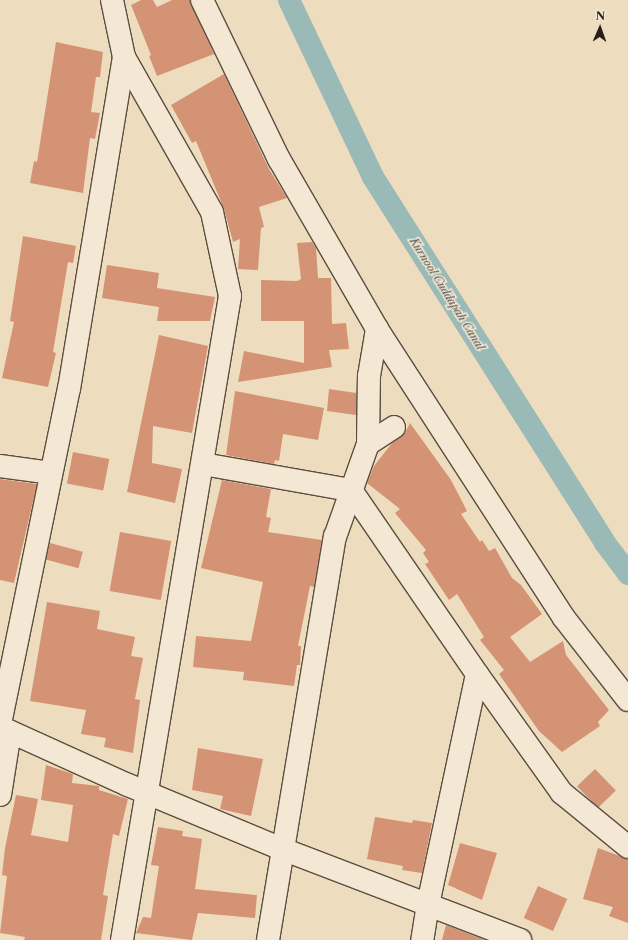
<!DOCTYPE html>
<style>
body{margin:0}
#map{position:relative;width:628px;height:940px;overflow:hidden;background:#eedcbe;font-family:"Libre Caslon Text",serif}
div>[style]{position:absolute}
.canal>*{height:22px;margin:-11px;padding:0 11px;transform-origin:11px;border-radius:11px;background:#9abab7}
.building>*{inset:0;background:#d59375;transform-origin:0 0}
.roads{filter:drop-shadow(1px 0 #5b4e41) drop-shadow(-1px 0 #5b4e41) drop-shadow(0 1px #5b4e41) drop-shadow(0 -1px #5b4e41)}
.minor>*{height:22px;margin:-11px;padding:0 11px;transform-origin:11px;border-radius:11px;background:#f4e8d5}
span{translate:-50% -50%;white-space:nowrap;text-align:center;line-height:1.15;-webkit-text-stroke:3px #f4e8d5;paint-order:stroke}
.water-label{font-size:11px;color:#4c4e47;font-style:italic}
.north{position:absolute;left:580px;top:8px;width:40px;height:40px;-webkit-text-stroke:3px #f4e8d5;paint-order:stroke;rotate:2deg;font-size:11px;font-weight:700;line-height:16px;text-align:center;color:#2a1f17}
.north::after{content:'';display:block;margin:auto;width:14px;height:18px;background:#2a1f17;clip-path:polygon(50% 0,100% 100%,50% 72%,0 100%)}
</style>
<div id="map">
<div class="canal">
<i style="left:289px;top:0;width:196px;rotate:64.6deg"></i>
<i style="left:373px;top:177px;width:433px;rotate:57.6deg"></i>
<i style="left:605px;top:543px;width:39px;rotate:53deg"></i>
</div>
<div class="building">
<i style="clip-path:polygon(141px 0,153px 0,157px 7px,172px 0,190px 0,214px 54px,157px 76px,149px 56px,151px 55px,131px 5px)"></i>
<i style="clip-path:polygon(56px 42px,103px 52px,100px 77px,96px 77px,91px 112px,100px 113px,95px 139px,90px 138px,83px 193px,30px 183px,34px 161px,37px 162px)"></i>
<i style="clip-path:polygon(224px 74px,269px 169px,287px 198px,259px 207px,264px 227px,261px 228px,258px 270px,238px 269px,240px 239px,233px 242px,224px 209px,196px 141px,192px 143px,171px 105px)"></i>
<i style="clip-path:polygon(23px 236px,76px 246px,73px 263px,68px 262px,53px 352px,56px 353px,48px 387px,2px 378px,14px 322px,10px 321px)"></i>
<i style="clip-path:polygon(312px 242px,316px 248px,318px 278px,331px 278px,332px 324px,346px 323px,349px 349px,329px 350px,332px 367px,238px 382px,244px 351px,304px 363px,304px 321px,261px 321px,261px 280px,297px 281px,301px 279px,297px 243px)"></i>
<i style="clip-path:polygon(107px 265px,159px 273px,157px 288px,215px 297px,210px 321px,157px 321px,159px 307px,102px 298px)"></i>
<i style="clip-path:polygon(159px 335px,208px 346px,192px 433px,153px 426px,152px 463px,182px 469px,175px 503px,127px 492px)"></i>
<i style="clip-path:polygon(329px 389px,356px 393px,356px 415px,327px 411px)"></i>
<i style="clip-path:polygon(235px 391px,324px 408px,318px 440px,283px 434px,279px 461px,275px 460px,274px 464px,226px 455px)"></i>
<i style="clip-path:polygon(410px 423px,451px 480px,467px 511px,461px 514px,480px 542px,482px 540px,489px 551px,495px 548px,512px 578px,521px 585px,542px 614px,510px 637px,530px 662px,563px 641px,566px 655px,609px 710px,598px 722px,600px 726px,562px 752px,539px 731px,499px 674px,504px 670px,480px 640px,484px 637px,457px 594px,449px 600px,425px 564px,429px 562px,423px 553px,426px 550px,395px 513px,400px 509px,367px 483px,374px 466px,392px 443px,405px 433px)"></i>
<i style="left:73px;top:452px;width:37px;height:32px;rotate:11deg"></i>
<i style="clip-path:polygon(0 479px,37px 484px,14px 583px,0 580px)"></i>
<i style="clip-path:polygon(222px 480px,271px 489px,266px 517px,271px 518px,268px 532px,322px 540px,314px 587px,310px 586px,298px 646px,301px 646px,300px 665px,297px 665px,294px 686px,243px 680px,244px 672px,193px 667px,196px 636px,251px 641px,263px 582px,201px 568px)"></i>
<i style="left:120px;top:532px;width:52px;height:60px;rotate:10deg"></i>
<i style="left:50px;top:543px;width:34px;height:17px;rotate:15deg"></i>
<i style="clip-path:polygon(47px 602px,100px 611px,97px 629px,135px 637px,131px 656px,143px 658px,135px 699px,140px 700px,133px 753px,104px 747px,106px 738px,81px 734px,86px 710px,30px 701px)"></i>
<i style="clip-path:polygon(198px 748px,263px 759px,251px 816px,220px 809px,223px 796px,192px 790px)"></i>
<i style="clip-path:polygon(46px 765px,73px 774px,72px 783px,99px 786px,99px 790px,128px 799px,119px 836px,113px 834px,103px 895px,108px 896px,101px 940px,24px 940px,25px 937px,0 933px,7px 876px,2px 875px,5px 848px,16px 795px,38px 799px,31px 835px,68px 842px,73px 805px,41px 800px)"></i>
<i style="left:595px;top:769px;width:30px;height:25px;rotate:46deg"></i>
<i style="clip-path:polygon(375px 817px,412px 823px,413px 820px,432px 823px,422px 873px,402px 870px,403px 866px,367px 859px)"></i>
<i style="clip-path:polygon(158px 827px,183px 831px,182px 836px,202px 839px,195px 889px,257px 895px,255px 918px,198px 913px,192px 940px,136px 933px,143px 917px,151px 918px,159px 866px,151px 865px)"></i>
<i style="clip-path:polygon(460px 843px,497px 853px,482px 900px,448px 885px)"></i>
<i style="clip-path:polygon(598px 848px,628px 859px,628px 923px,609px 916px,613px 907px,583px 899px)"></i>
<i style="left:538px;top:886px;width:32px;height:35px;rotate:24deg"></i>
<i style="clip-path:polygon(446px 925px,485px 940px,442px 940px)"></i>
</div>
<div class="roads">
<div class="minor">
<i style="left:202px;top:0;width:177px;rotate:64.2deg"></i>
<i style="left:279px;top:159px;width:196px;rotate:60deg"></i>
<i style="left:377px;top:329px;width:344px;rotate:57.1deg"></i>
<i style="left:564px;top:618px;width:104px;rotate:52deg"></i>
<i style="left:368px;top:444px;width:68px;rotate:-89.2deg"></i>
<i style="left:369px;top:376px;width:48px;rotate:-80.3deg"></i>
<i style="left:203px;top:464px;width:150px;rotate:10deg"></i>
<i style="left:351px;top:490px;width:223px;rotate:55.6deg"></i>
<i style="left:477px;top:674px;width:235px;rotate:102deg"></i>
<i style="left:428px;top:904px;width:36px;rotate:99deg"></i>
<i style="left:0;top:466px;width:51px;rotate:7.8deg"></i>
<i style="left:477px;top:674px;width:146px;rotate:54.5deg"></i>
<i style="left:562px;top:793px;width:85px;rotate:39.3deg"></i>
<i style="left:0;top:724px;width:342px;rotate:-78.4deg"></i>
<i style="left:69px;top:389px;width:337px;rotate:-80.6deg"></i>
<i style="left:124px;top:57px;width:58px;rotate:-101.9deg"></i>
<i style="left:0;top:727px;width:141px;rotate:24.4deg"></i>
<i style="left:128px;top:785px;width:167px;rotate:22.6deg"></i>
<i style="left:282px;top:849px;width:255px;rotate:20.9deg"></i>
<i style="left:0;top:795px;width:64px;rotate:-81deg"></i>
<i style="left:122px;top:940px;width:653px;rotate:-80.48deg"></i>
<i style="left:230px;top:296px;width:86px;rotate:-102.1deg"></i>
<i style="left:212px;top:212px;width:178px;rotate:-119.6deg"></i>
<i style="left:268px;top:940px;width:409px;rotate:-80.6deg"></i>
<i style="left:335px;top:537px;width:99px;rotate:-70.5deg"></i>
<i style="left:368px;top:444px;width:31px;rotate:-33deg"></i>
</div>
</div>
<div class="water-label">
<span style="left:447px;top:294px;rotate:58deg">Kurnool Cuddapah Canal</span>
</div>
<div class="north">N</div>
</div>
